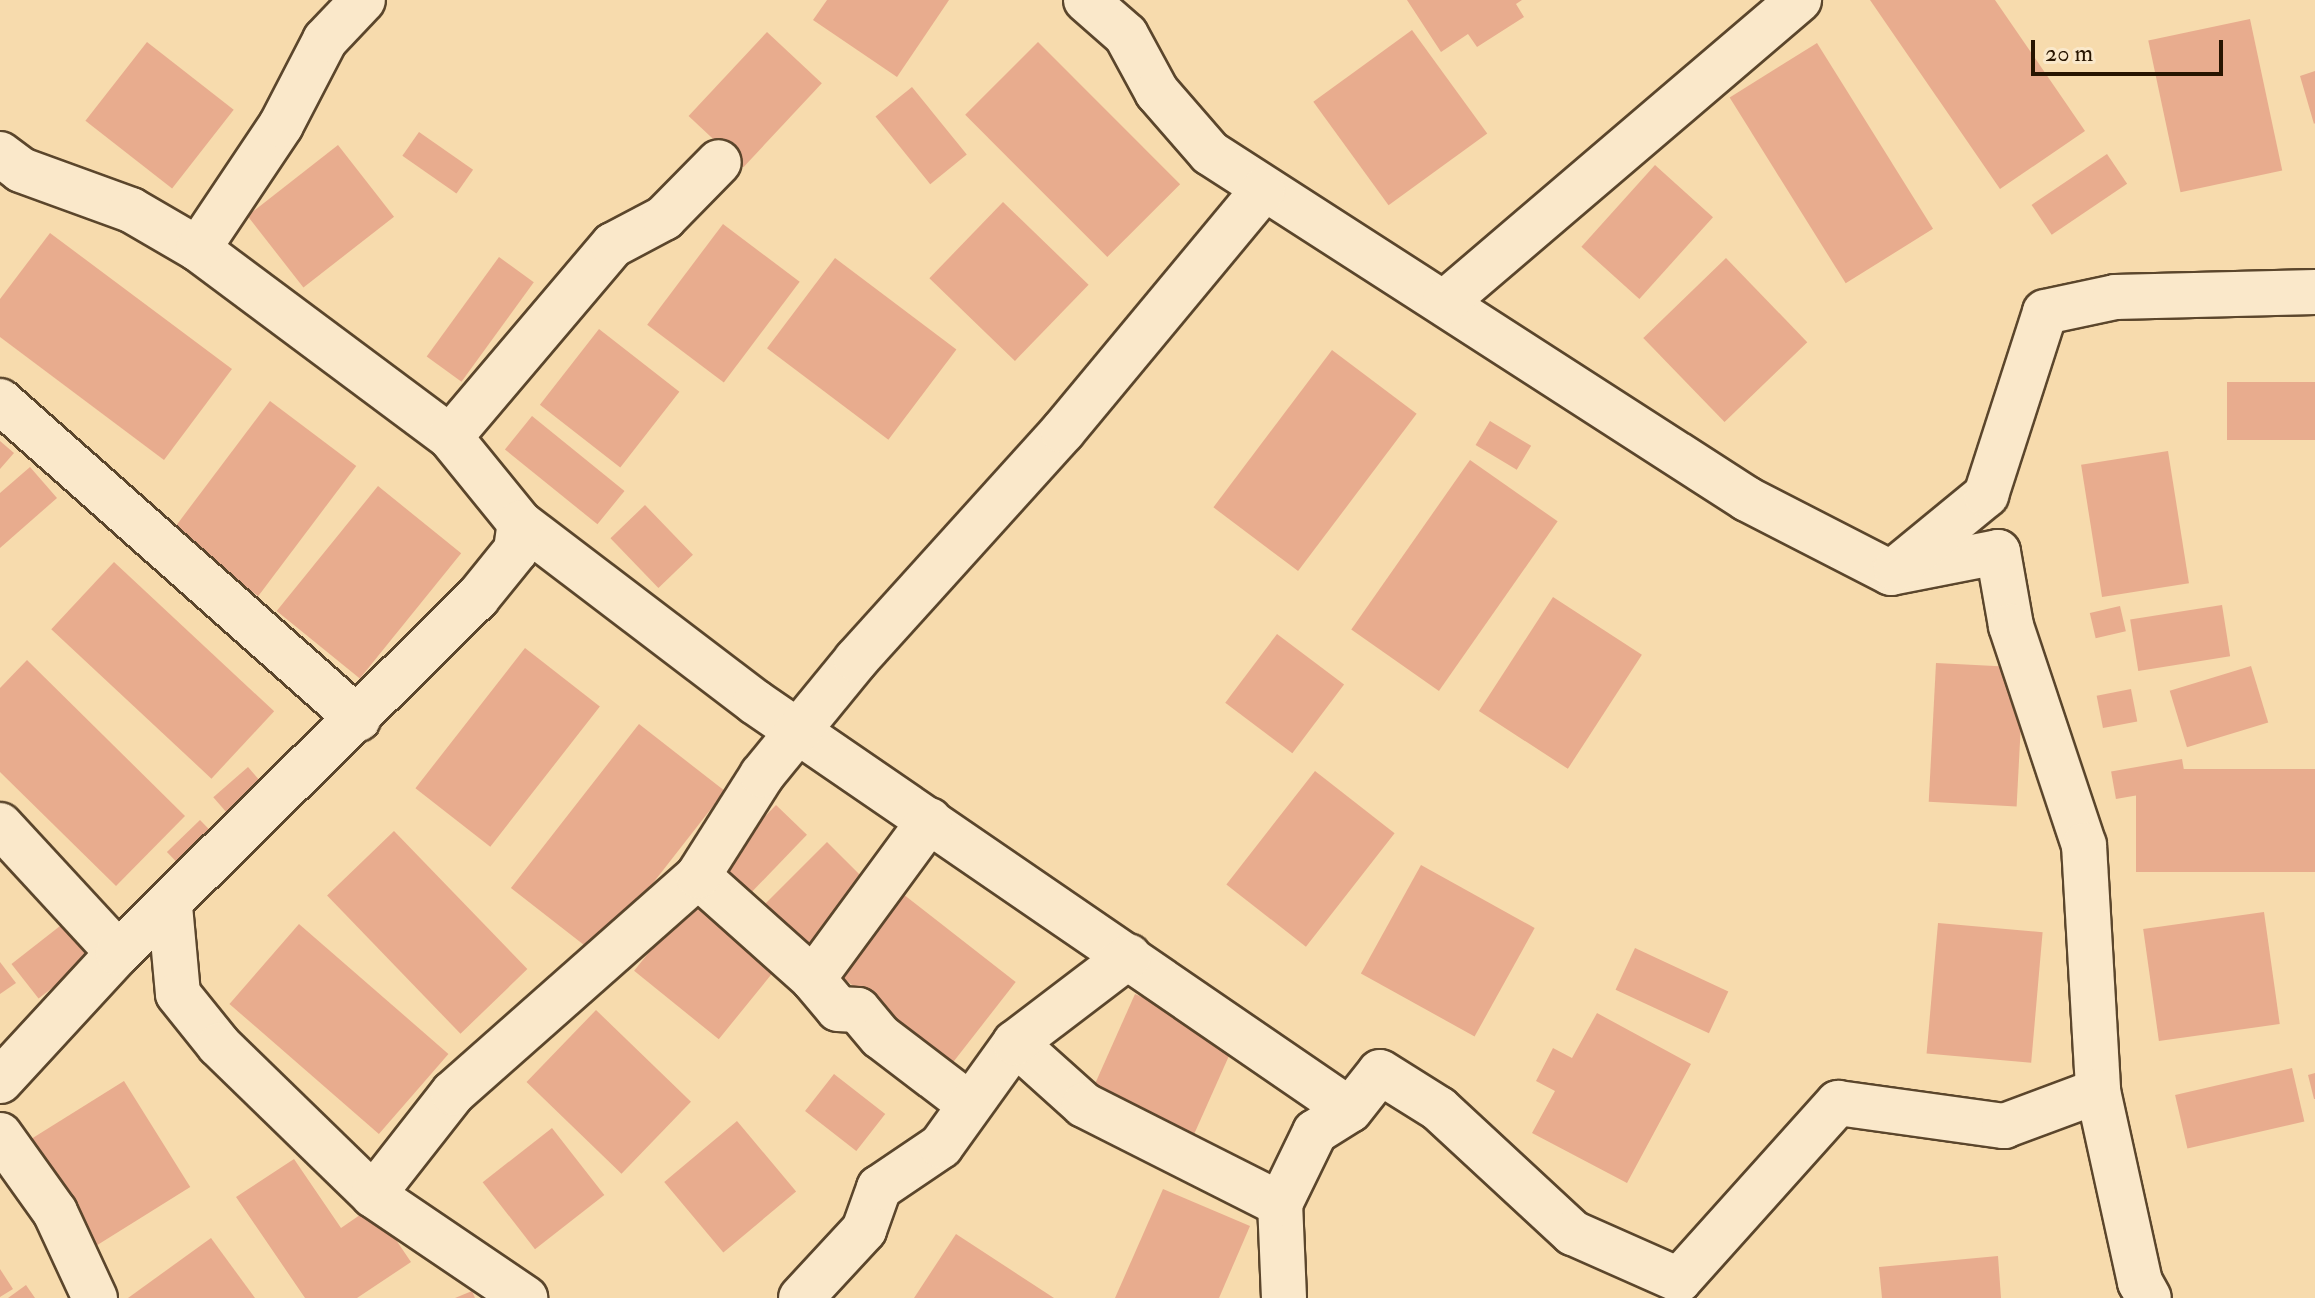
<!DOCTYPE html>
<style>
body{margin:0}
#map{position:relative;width:2315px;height:1298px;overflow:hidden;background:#f7dbad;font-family:"IM FELL Double Pica",serif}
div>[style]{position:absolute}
.building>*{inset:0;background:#e8ac8e;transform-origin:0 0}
.roads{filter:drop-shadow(2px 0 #5b462c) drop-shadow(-2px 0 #5b462c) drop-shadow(0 2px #5b462c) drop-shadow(0 -2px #5b462c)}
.minor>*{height:44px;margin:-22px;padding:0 22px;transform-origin:22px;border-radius:22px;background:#fae8ca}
span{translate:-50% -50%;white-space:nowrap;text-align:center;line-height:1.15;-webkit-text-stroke:6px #fae8ca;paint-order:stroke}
.scale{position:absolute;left:2031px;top:40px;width:192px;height:36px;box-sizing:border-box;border:4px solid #271501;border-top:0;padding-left:10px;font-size:24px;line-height:28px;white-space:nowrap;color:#271501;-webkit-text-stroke:6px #fae8ca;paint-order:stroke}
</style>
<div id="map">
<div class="building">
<i style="clip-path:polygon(827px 0,949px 0,897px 77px,813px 20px)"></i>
<i style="clip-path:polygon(1407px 0,1522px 0,1516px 4px,1524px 17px,1477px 47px,1468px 34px,1441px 52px)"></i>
<i style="clip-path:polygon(1870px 0,1995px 0,2085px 131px,2000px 189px)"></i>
<i style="left:2250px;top:19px;width:155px;height:104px;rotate:78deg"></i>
<i style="left:1412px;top:30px;width:128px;height:122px;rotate:54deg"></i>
<i style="left:767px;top:32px;width:75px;height:115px;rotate:43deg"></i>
<i style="left:147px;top:42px;width:110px;height:100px;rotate:38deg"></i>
<i style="left:1038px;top:42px;width:201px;height:103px;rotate:45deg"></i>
<i style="left:1817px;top:43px;width:219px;height:103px;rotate:58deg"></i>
<i style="clip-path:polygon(2315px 71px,2315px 123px,2314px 124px,2300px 76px)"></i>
<i style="left:912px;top:87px;width:87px;height:47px;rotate:51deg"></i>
<i style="left:419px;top:132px;width:66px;height:29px;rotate:35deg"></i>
<i style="left:338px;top:145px;width:91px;height:115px;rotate:52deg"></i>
<i style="left:2107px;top:154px;width:36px;height:91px;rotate:56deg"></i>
<i style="left:1655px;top:165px;width:78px;height:110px;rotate:42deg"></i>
<i style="left:1003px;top:202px;width:119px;height:106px;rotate:44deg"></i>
<i style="left:723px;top:224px;width:96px;height:126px;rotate:37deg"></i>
<i style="clip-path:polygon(50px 233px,232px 369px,164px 460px,0 337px,0 299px)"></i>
<i style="left:499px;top:257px;width:43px;height:123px;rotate:36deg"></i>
<i style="left:835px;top:258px;width:152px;height:113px;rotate:37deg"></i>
<i style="left:1726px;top:258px;width:117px;height:115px;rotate:46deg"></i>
<i style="left:599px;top:329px;width:102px;height:96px;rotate:38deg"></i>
<i style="left:1332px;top:350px;width:106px;height:197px;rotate:37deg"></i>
<i style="left:2315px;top:382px;width:58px;height:88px;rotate:90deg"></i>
<i style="left:270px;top:401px;width:108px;height:163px;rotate:37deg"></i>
<i style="left:532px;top:416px;width:119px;height:43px;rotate:39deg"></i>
<i style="left:1490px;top:421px;width:48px;height:28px;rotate:31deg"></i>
<i style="clip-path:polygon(0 441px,14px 453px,0 469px)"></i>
<i style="left:2168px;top:451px;width:134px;height:88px;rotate:81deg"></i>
<i style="left:1470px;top:460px;width:107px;height:207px;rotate:35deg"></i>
<i style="clip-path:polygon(30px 467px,57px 498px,0 548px,0 493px)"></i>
<i style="left:378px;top:486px;width:107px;height:161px;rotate:39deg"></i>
<i style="left:645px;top:505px;width:69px;height:48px;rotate:46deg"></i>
<i style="left:114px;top:562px;width:219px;height:92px;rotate:43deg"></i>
<i style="left:1553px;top:597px;width:106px;height:136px;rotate:33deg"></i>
<i style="left:2222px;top:605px;width:52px;height:93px;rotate:81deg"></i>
<i style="left:2120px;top:606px;width:26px;height:31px;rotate:77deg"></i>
<i style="left:1277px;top:634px;width:84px;height:86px;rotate:37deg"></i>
<i style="left:525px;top:648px;width:95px;height:178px;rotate:38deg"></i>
<i style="clip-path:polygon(27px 660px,185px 816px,116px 886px,0 772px,0 688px)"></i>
<i style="left:1936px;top:663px;width:88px;height:139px;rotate:3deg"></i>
<i style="left:2251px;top:666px;width:59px;height:85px;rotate:73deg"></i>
<i style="left:2131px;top:689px;width:33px;height:35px;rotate:79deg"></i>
<i style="left:639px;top:724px;width:109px;height:208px;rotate:38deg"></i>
<i style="left:2182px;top:759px;width:28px;height:72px;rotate:80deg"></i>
<i style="left:248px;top:767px;width:41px;height:46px;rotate:49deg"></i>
<i style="left:2315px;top:769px;width:103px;height:179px;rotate:90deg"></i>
<i style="left:1315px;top:771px;width:101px;height:144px;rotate:38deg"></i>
<i style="left:776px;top:805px;width:43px;height:84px;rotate:44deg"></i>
<i style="left:200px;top:820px;width:37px;height:46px;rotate:46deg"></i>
<i style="left:394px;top:831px;width:192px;height:93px;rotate:46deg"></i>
<i style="left:827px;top:842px;width:62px;height:93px;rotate:45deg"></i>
<i style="left:1421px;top:865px;width:130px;height:124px;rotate:29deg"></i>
<i style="left:697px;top:893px;width:109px;height:100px;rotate:39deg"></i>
<i style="left:903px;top:894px;width:143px;height:103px;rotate:38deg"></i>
<i style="left:2264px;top:912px;width:113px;height:122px;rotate:82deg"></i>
<i style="left:69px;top:919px;width:44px;height:73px;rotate:52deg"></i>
<i style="left:1938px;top:923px;width:105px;height:131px;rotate:5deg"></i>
<i style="left:299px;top:924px;width:198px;height:106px;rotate:41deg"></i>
<i style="left:1635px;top:948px;width:103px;height:46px;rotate:25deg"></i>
<i style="clip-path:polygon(0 962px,16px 983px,0 994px)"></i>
<i style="left:1135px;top:994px;width:111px;height:116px;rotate:24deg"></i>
<i style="left:596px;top:1010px;width:132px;height:100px;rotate:44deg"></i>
<i style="clip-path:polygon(1597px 1013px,1691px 1064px,1627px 1183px,1532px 1133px,1555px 1091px,1536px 1081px,1553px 1048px,1572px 1058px)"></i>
<i style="left:2292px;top:1068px;width:55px;height:120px;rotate:77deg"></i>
<i style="clip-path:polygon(2315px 1073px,2315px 1099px,2314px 1099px,2308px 1075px)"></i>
<i style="left:834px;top:1074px;width:65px;height:47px;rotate:38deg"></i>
<i style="left:124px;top:1081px;width:125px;height:110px;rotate:58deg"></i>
<i style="left:737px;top:1121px;width:92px;height:95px;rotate:50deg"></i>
<i style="left:552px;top:1128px;width:85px;height:88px;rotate:52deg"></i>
<i style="clip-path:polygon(294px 1159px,341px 1228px,373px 1206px,411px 1262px,357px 1298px,305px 1298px,236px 1197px)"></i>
<i style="clip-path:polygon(1163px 1189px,1250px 1226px,1219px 1298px,1115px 1298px)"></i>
<i style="clip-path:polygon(956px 1234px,1054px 1298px,914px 1298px)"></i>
<i style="clip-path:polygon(211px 1238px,255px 1298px,128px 1298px)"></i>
<i style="clip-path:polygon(1998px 1256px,2001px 1298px,1882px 1298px,1879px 1267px)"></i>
<i style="clip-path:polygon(0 1269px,13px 1289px,0 1297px)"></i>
<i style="clip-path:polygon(26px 1285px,35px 1298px,8px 1298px)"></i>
<i style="clip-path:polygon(472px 1291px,475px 1298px,455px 1298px)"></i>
</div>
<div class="roads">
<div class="minor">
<i style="left:1086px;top:0;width:53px;rotate:41.2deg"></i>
<i style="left:1126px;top:35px;width:65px;rotate:61.5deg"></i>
<i style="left:1157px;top:92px;width:81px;rotate:49deg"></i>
<i style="left:1210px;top:153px;width:639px;rotate:32.79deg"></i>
<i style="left:1747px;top:499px;width:162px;rotate:27.2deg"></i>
<i style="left:1891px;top:573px;width:109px;rotate:-11.1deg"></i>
<i style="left:1998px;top:552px;width:75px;rotate:80deg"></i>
<i style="left:2011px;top:626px;width:231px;rotate:71.6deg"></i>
<i style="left:2084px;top:845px;width:246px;rotate:86.7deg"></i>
<i style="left:2098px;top:1091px;width:196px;rotate:77.6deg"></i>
<i style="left:2140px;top:1282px;width:18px;rotate:61deg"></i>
<i style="left:0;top:154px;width:26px;rotate:37deg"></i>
<i style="left:21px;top:170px;width:117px;rotate:20deg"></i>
<i style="left:131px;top:210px;width:78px;rotate:30.2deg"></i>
<i style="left:198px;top:249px;width:314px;rotate:36.7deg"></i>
<i style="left:450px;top:437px;width:111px;rotate:50.9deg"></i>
<i style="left:520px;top:523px;width:295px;rotate:37.3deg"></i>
<i style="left:755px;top:702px;width:721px;rotate:34.44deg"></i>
<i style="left:198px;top:249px;width:149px;rotate:-56.2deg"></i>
<i style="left:281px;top:125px;width:96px;rotate:-62.6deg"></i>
<i style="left:325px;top:40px;width:55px;rotate:-46.5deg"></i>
<i style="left:1444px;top:303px;width:467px;rotate:-40.5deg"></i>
<i style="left:0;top:401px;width:479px;rotate:41.6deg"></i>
<i style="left:450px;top:437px;width:252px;rotate:-49.7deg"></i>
<i style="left:613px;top:245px;width:58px;rotate:-27.9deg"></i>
<i style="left:664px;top:218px;width:78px;rotate:-45.5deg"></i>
<i style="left:1896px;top:569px;width:117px;rotate:-39.4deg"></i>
<i style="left:1986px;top:495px;width:192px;rotate:-72.1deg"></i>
<i style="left:2045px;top:312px;width:72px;rotate:-12.1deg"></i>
<i style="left:2115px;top:297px;width:200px;rotate:-1.4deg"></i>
<i style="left:0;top:825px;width:174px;rotate:47.3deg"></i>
<i style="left:698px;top:876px;width:154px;rotate:41.8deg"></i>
<i style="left:813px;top:979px;width:39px;rotate:50deg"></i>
<i style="left:838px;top:1009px;width:20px;rotate:3deg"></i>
<i style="left:858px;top:1010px;width:35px;rotate:50deg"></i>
<i style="left:881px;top:1037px;width:111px;rotate:37.3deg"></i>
<i style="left:170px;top:906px;width:88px;rotate:84.8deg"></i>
<i style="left:178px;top:994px;width:65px;rotate:51.2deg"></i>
<i style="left:219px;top:1045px;width:215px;rotate:44.2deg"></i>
<i style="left:373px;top:1195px;width:184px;rotate:34.1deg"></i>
<i style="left:813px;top:979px;width:197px;rotate:-53.7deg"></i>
<i style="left:1015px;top:1043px;width:93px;rotate:41.9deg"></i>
<i style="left:1084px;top:1105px;width:220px;rotate:26.8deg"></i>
<i style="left:0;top:1081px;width:174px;rotate:-47.3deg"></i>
<i style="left:118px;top:953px;width:506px;rotate:-44.68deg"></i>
<i style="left:478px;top:597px;width:60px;rotate:-51deg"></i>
<i style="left:516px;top:550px;width:27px;rotate:-82deg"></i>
<i style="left:0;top:1135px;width:95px;rotate:54.5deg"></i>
<i style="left:55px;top:1212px;width:95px;rotate:65.1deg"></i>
<i style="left:373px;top:1195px;width:130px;rotate:-51.9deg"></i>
<i style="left:453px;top:1093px;width:327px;rotate:-41.5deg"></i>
<i style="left:698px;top:876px;width:120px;rotate:-57.6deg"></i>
<i style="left:762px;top:775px;width:149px;rotate:-50.7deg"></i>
<i style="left:856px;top:660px;width:309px;rotate:-47.9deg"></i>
<i style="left:1063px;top:431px;width:313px;rotate:-50.3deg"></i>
<i style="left:801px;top:1298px;width:93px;rotate:-47.2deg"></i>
<i style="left:864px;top:1230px;width:45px;rotate:-70.3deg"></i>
<i style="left:879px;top:1188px;width:75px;rotate:-34.1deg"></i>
<i style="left:941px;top:1146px;width:127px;rotate:-54.3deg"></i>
<i style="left:1015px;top:1043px;width:143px;rotate:-37.3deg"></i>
<i style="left:1284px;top:1298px;width:94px;rotate:-92.4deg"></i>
<i style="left:1280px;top:1204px;width:80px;rotate:-64.1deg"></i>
<i style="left:1315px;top:1132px;width:41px;rotate:-32.2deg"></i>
<i style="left:1350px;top:1110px;width:48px;rotate:-51.7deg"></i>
<i style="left:1380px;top:1072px;width:70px;rotate:32.1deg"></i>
<i style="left:1439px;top:1109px;width:183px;rotate:42.8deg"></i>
<i style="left:1573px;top:1233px;width:116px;rotate:23.9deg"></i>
<i style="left:1679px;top:1280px;width:238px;rotate:-48.1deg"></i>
<i style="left:1838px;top:1103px;width:168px;rotate:7.9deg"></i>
<i style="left:2004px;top:1126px;width:100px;rotate:-20.4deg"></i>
</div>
</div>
<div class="scale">20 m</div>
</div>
